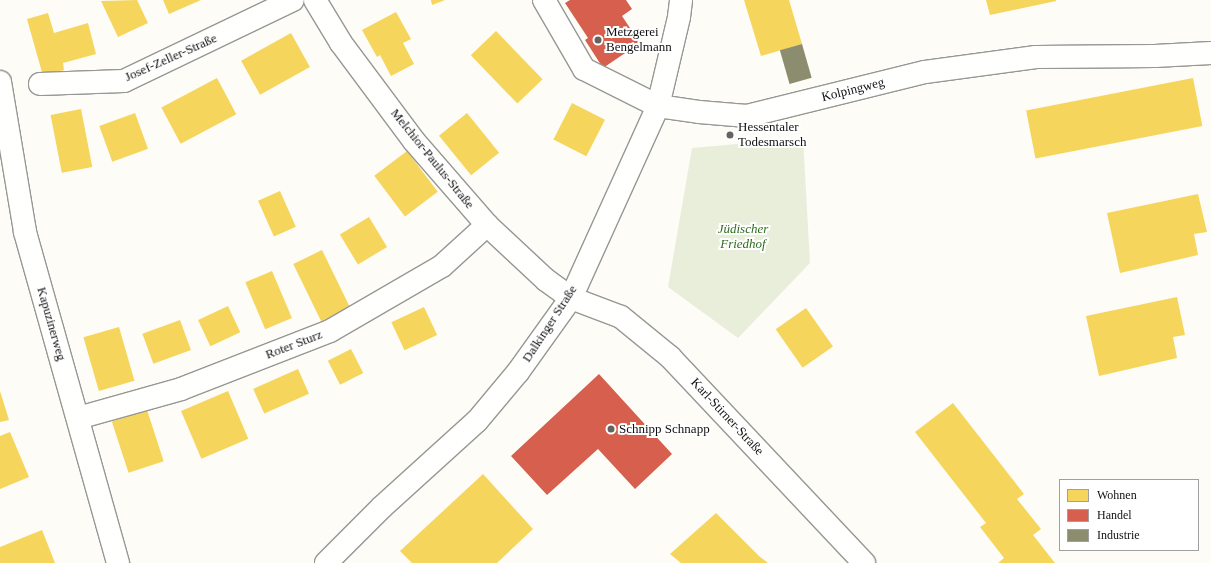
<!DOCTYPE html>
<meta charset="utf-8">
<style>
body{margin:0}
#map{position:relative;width:1211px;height:563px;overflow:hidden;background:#fdfcf7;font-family:Georgia,serif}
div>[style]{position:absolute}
.cemetery>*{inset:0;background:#e9eedb}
.homes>*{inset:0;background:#f6d55c;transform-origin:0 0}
.shops>*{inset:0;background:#d6604d}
.industry>*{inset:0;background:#8c8c6e;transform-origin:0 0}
.roads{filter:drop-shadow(1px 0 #979795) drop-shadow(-1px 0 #979795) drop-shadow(0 1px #979795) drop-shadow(0 -1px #979795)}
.minor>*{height:22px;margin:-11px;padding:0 11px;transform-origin:11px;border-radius:11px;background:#fffffe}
.tertiary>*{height:22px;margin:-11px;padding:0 11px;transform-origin:11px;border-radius:11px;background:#fffffe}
.dots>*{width:11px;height:11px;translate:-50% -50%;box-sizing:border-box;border:2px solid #fff;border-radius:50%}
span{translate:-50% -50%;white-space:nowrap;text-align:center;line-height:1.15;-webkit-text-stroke:4px #fff;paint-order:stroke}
.poi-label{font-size:13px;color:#111}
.left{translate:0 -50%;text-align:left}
.street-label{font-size:13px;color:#111}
.park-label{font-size:13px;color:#2f6b1f;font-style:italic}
.legend{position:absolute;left:1059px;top:479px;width:140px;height:72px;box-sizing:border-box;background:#fff;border:1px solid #a0a0a0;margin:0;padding:5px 7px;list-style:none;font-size:12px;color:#111}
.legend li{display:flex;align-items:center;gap:8px;height:20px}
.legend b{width:20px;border:1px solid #a0a0a0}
</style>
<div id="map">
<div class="cemetery">
<i style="clip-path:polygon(803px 138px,810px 263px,738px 338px,668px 287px,692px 148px)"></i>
</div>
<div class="homes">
<i style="clip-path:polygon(137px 0,148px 23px,118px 37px,101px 1px)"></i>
<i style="clip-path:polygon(163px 0,201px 0,169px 14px)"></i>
<i style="clip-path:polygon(431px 0,445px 0,432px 5px)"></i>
<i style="clip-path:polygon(744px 0,789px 0,802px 44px,761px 56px)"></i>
<i style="clip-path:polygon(986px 0,1056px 0,1056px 1px,990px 15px)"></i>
<i style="clip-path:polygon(396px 12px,411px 39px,403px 43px,414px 64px,391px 76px,380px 55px,377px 57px,362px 30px)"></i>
<i style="clip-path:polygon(48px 13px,54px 33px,88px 23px,96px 54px,63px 63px,64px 70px,43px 76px,27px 19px)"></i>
<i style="left:496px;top:31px;width:67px;height:35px;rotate:46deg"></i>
<i style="left:291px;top:33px;width:39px;height:57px;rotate:61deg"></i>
<i style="left:217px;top:78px;width:41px;height:63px;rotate:62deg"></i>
<i style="left:1193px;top:78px;width:49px;height:170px;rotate:79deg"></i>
<i style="left:572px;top:103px;width:37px;height:41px;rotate:27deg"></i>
<i style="left:81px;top:109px;width:59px;height:31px;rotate:79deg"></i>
<i style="left:135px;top:113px;width:38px;height:38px;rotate:70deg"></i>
<i style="left:467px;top:113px;width:51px;height:36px;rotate:51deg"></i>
<i style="left:407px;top:151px;width:51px;height:41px;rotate:53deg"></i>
<i style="left:280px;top:191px;width:39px;height:24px;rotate:66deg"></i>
<i style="clip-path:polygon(1198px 194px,1207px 232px,1194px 234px,1198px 255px,1120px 273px,1107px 213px)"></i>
<i style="left:369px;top:217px;width:35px;height:34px;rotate:59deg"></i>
<i style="left:322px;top:250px;width:64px;height:32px;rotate:64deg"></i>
<i style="left:272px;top:271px;width:51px;height:29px;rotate:67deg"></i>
<i style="clip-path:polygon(1177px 297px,1185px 335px,1173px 337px,1177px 358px,1099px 376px,1086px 316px)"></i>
<i style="left:228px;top:306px;width:29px;height:33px;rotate:65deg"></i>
<i style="left:424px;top:307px;width:31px;height:36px;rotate:65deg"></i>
<i style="left:806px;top:308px;width:47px;height:37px;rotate:55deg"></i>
<i style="left:180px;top:320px;width:32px;height:40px;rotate:70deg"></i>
<i style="left:119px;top:327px;width:56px;height:37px;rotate:74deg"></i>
<i style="left:351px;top:349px;width:27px;height:26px;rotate:63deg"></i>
<i style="left:298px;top:369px;width:27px;height:49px;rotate:66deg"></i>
<i style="clip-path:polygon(0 391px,9px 420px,0 422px)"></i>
<i style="left:228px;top:391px;width:52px;height:51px;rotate:67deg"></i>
<i style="clip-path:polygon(953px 403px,1024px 494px,1017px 499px,1041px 529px,1033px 535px,1055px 563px,998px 563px,1004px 558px,980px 527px,986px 523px,915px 432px)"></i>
<i style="left:147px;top:410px;width:54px;height:37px;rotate:72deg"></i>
<i style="clip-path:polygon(10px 432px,29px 477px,0 489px,0 436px)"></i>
<i style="clip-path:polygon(483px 474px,533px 529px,497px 563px,412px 563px,400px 551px)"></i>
<i style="clip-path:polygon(716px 513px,759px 556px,768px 563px,681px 563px,670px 554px)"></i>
<i style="clip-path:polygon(42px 530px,55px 563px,0 563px,0 547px)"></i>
</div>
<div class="shops">
<i style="clip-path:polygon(570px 0,626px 0,632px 9px,622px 16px,640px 43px,603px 68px,585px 40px,588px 38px,565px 3px)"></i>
<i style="clip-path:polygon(599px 374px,672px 454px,635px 489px,598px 449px,547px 495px,511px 456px)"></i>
</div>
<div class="industry">
<i style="left:802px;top:44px;width:35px;height:23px;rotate:74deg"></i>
</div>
<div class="roads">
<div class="minor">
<i style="left:315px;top:0;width:50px;rotate:58.8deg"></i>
<i style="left:341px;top:43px;width:122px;rotate:53.3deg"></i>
<i style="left:414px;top:141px;width:111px;rotate:49deg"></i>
<i style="left:487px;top:225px;width:81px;rotate:43deg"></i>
<i style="left:546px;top:280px;width:31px;rotate:36deg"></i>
<i style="left:571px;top:298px;width:53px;rotate:20.8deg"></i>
<i style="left:621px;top:317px;width:63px;rotate:39.2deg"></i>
<i style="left:670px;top:357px;width:283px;rotate:46.7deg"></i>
<i style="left:544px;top:0;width:80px;rotate:59.9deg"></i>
<i style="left:584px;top:69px;width:83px;rotate:26.6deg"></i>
<i style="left:658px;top:106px;width:41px;rotate:8.3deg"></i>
<i style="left:699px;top:112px;width:48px;rotate:4.8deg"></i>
<i style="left:747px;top:116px;width:183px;rotate:-13.9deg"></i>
<i style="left:925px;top:72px;width:112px;rotate:-7.7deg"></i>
<i style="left:1036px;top:57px;width:119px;rotate:-0.5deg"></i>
<i style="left:1155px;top:56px;width:56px;rotate:-3.1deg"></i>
<i style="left:0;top:82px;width:152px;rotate:80.5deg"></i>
<i style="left:25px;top:232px;width:344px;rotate:74.3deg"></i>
<i style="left:40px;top:84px;width:84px;rotate:-2deg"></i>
<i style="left:124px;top:81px;width:187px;rotate:-25.6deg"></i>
<i style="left:78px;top:418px;width:107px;rotate:-15.7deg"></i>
<i style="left:181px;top:389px;width:160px;rotate:-21.3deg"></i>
<i style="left:330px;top:331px;width:129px;rotate:-30.1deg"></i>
<i style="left:442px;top:266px;width:61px;rotate:-42.3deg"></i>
</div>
<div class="tertiary">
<i style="left:326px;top:563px;width:79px;rotate:-45deg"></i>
<i style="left:382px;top:507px;width:128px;rotate:-42.2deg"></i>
<i style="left:477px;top:421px;width:64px;rotate:-50.1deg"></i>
<i style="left:518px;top:372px;width:91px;rotate:-54.4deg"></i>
<i style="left:571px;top:298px;width:211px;rotate:-65.6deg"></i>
<i style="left:658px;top:106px;width:91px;rotate:-76.7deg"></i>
<i style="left:679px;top:17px;width:17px;rotate:-83deg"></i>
</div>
</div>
<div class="dots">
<i style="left:598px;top:40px;background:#646362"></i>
<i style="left:730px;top:135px;background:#646362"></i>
<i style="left:611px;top:429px;background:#646362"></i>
</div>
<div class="poi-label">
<span class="left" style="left:606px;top:40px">Metzgerei<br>Bengelmann</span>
<span class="left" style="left:738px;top:135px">Hessentaler<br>Todesmarsch</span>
<span class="left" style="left:619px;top:429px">Schnipp Schnapp</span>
</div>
<div class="street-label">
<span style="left:171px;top:58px;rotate:-24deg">Josef-Zeller-Straße</span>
<span style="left:853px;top:90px;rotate:-14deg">Kolpingweg</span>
<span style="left:432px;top:159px;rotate:51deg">Melchior-Paulus-Straße</span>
<span style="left:51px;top:324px;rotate:74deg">Kapuzinerweg</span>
<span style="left:550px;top:324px;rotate:-57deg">Dalkinger Straße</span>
<span style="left:294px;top:345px;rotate:-21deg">Roter Sturz</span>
<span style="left:727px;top:417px;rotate:47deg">Karl-Stirner-Straße</span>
</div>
<div class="park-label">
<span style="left:743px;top:237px">Jüdischer<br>Friedhof</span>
</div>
<ul class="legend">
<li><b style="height:11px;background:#f6d55c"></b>Wohnen</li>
<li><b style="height:11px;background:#d6604d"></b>Handel</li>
<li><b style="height:11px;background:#8c8c6e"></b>Industrie</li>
</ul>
</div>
